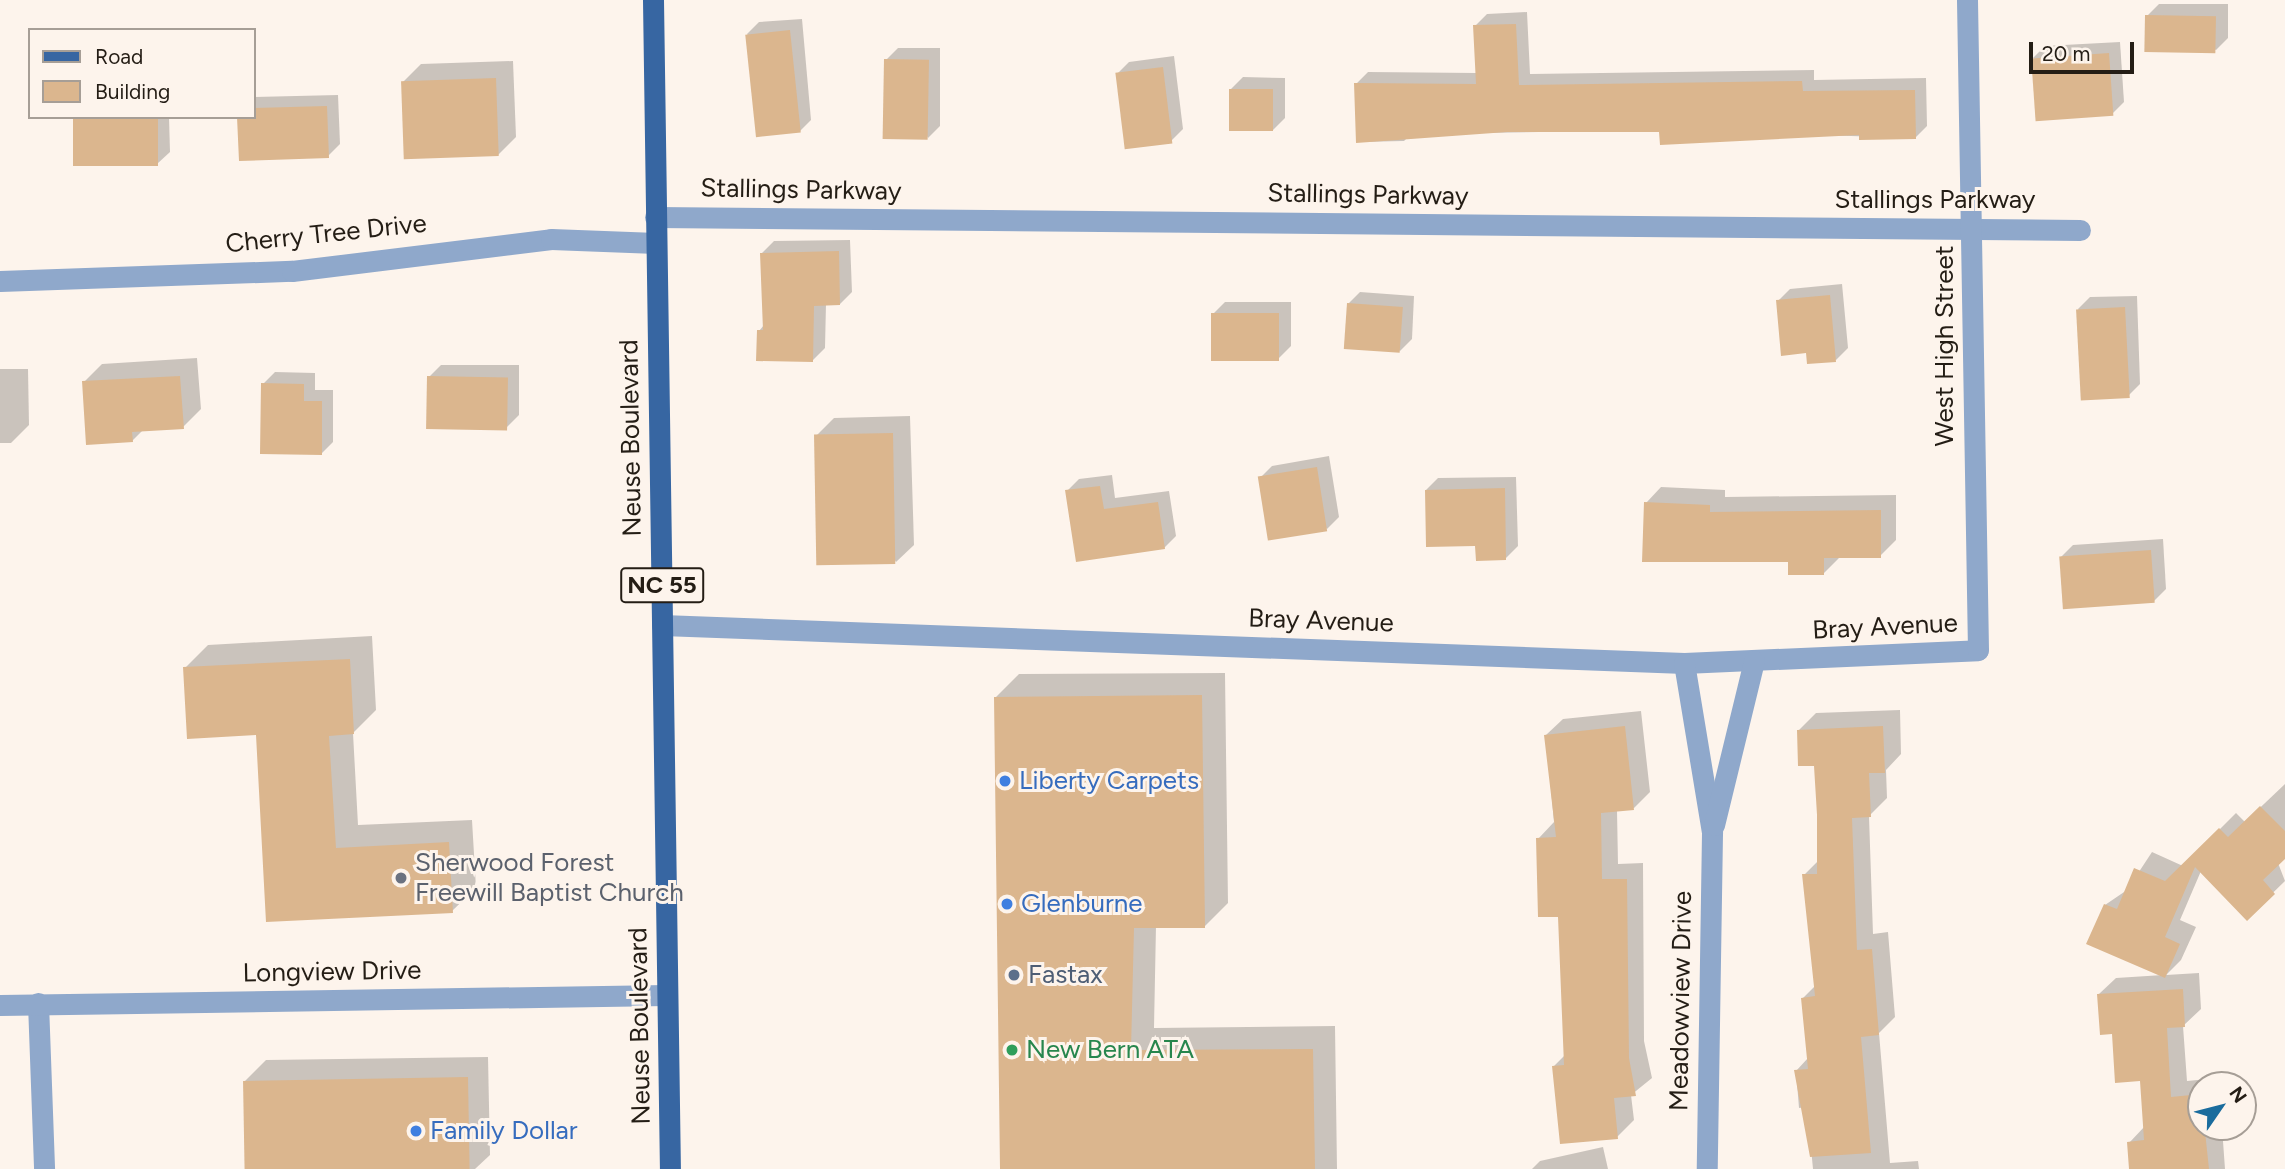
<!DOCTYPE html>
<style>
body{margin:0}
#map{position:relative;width:2285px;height:1169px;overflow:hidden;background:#fdf4ec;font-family:Figtree,sans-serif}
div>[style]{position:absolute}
.shadow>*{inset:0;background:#0003}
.building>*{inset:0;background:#dbb68e;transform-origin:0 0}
.street>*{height:21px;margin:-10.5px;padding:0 10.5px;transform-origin:10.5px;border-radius:10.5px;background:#8fa8cb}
.primary>*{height:21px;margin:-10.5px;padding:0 10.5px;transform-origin:10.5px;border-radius:10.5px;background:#3766a2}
.dots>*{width:19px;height:19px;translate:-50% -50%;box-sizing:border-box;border:4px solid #fdf4ec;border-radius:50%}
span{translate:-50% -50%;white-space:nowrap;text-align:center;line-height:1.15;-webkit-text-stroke:6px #fdf4ec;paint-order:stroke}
.shield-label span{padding:2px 5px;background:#fdf4ec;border:2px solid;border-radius:5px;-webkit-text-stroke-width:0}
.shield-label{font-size:24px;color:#241d15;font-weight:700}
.street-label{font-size:26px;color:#241d15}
.shop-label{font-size:26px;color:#366cbe}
.left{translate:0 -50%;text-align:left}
.worship-label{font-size:26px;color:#5b616d}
.service-label{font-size:26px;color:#4e5e75}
.leisure-label{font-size:26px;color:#27864d}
.legend{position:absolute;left:28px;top:28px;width:228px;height:91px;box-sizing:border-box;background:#fdf4ec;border:2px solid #a69e96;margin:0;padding:9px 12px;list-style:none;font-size:21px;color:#241d15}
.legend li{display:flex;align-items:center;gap:14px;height:35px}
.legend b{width:35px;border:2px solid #a69e96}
.north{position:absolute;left:2187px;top:1071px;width:70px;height:70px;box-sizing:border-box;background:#fdf4ec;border:2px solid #a69e96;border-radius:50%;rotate:55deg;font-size:19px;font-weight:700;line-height:28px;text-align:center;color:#241d15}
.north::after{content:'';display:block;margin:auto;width:24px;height:32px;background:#1a6c9d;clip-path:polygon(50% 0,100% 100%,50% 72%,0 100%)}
.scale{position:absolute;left:2029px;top:42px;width:105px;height:32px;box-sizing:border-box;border:4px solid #241d15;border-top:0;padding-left:9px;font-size:21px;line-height:24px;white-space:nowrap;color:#241d15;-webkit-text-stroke:5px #fdf4ec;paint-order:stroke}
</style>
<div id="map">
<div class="shadow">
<i style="clip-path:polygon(2159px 4px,2228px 4px,2228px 38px,2216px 50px,2147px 16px)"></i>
<i style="clip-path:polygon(1527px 12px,1530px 74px,1814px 70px,1814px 80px,1926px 78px,1927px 126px,1915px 138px,1661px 130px,1411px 134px,1404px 141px,1357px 142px,1356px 84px,1368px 72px,1477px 73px,1475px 26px,1487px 14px)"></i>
<i style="clip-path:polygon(802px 19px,811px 120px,799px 132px,747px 34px,759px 22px)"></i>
<i style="clip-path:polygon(2120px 42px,2124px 102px,2112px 114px,2033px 58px,2045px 46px)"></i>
<i style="clip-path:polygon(898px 48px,940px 48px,940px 126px,928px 138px,886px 60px)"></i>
<i style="clip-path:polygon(1174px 56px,1183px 129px,1171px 141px,1117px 74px,1129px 62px)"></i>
<i style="clip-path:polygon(513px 61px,516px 137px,498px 155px,403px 82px,421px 64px)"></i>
<i style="clip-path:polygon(1243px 77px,1285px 78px,1285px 118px,1273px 130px,1231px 89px)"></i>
<i style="clip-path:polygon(338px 95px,340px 144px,328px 156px,254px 117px,254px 97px)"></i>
<i style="clip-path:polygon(79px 117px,169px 117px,170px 152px,157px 164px,75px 121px)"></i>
<i style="clip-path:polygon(850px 240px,852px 292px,840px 304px,826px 304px,825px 348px,813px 360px,759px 331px,764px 325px,762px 253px,774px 241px)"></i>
<i style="clip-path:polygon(1842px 284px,1848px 348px,1836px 360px,1808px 351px,1778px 301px,1790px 289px)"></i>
<i style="clip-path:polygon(1360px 292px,1414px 296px,1412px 339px,1400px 351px,1348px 304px)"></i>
<i style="clip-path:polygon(2137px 296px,2140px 384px,2128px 396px,2078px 309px,2090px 297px)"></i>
<i style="clip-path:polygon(1225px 302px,1291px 302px,1291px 346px,1279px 358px,1213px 314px)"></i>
<i style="clip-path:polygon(197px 358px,201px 409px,183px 427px,143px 430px,132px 441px,84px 382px,102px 364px)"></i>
<i style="clip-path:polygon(441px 365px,519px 365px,519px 415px,507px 427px,429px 377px)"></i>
<i style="clip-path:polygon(0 369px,28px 369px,29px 425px,11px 443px,0 443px)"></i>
<i style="clip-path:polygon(275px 372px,315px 373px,315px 390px,333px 390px,333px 442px,321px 454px,263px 384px)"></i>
<i style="clip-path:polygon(910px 416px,914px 545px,896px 562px,816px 436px,834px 418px)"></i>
<i style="clip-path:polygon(1329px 456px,1339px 517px,1327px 529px,1260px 478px,1272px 466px)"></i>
<i style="clip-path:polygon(1112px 475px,1115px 498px,1169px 491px,1176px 536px,1164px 548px,1067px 491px,1079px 479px)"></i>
<i style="clip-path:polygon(1516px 477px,1518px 546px,1506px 558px,1426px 490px,1438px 478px)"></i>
<i style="clip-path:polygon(1661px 487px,1725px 490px,1725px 497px,1896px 495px,1896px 540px,1880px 556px,1839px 558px,1824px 573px,1646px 503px)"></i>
<i style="clip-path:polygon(2163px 539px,2166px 589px,2154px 601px,2061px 557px,2073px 545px)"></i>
<i style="clip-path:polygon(372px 636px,376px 710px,353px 733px,358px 825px,472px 820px,476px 888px,452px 911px,268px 920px,258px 733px,185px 668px,208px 645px)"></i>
<i style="clip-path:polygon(1225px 673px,1228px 903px,1205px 926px,1156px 926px,1154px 1028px,1335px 1026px,1337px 1169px,1002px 1169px,995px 698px,1019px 674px)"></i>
<i style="clip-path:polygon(1900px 710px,1901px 754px,1886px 770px,1887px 798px,1869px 816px,1873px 934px,1888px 932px,1895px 1017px,1879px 1033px,1890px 1163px,1918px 1161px,1919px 1169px,1813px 1169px,1807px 1107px,1799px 1108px,1796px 1071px,1808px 1058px,1803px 998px,1816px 985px,1804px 875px,1819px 860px,1816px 764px,1799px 730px,1816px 713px)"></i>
<i style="clip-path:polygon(1641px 711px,1650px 792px,1634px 808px,1617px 810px,1618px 864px,1643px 863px,1644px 1041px,1652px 1078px,1631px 1095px,1634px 1120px,1617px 1137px,1554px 1066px,1565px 1055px,1560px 915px,1538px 839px,1554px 822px,1546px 735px,1563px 719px)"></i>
<i style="clip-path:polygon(2285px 784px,2285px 856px,2278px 863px,2285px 881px,2247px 918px,2201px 871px,2180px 920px,2196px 927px,2181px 960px,2166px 975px,2199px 973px,2201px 1009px,2183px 1026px,2187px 1081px,2218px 1078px,2219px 1085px,2201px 1085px,2201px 1127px,2222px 1127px,2225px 1169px,2131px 1169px,2129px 1143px,2145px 1126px,2142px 1079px,2099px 994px,2116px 978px,2163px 975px,2105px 905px,2127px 890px,2152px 852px,2183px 866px,2236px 813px,2245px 822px)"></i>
<i style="clip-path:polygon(488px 1057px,490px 1155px,475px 1169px,250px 1169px,245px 1081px,266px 1060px)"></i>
<i style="clip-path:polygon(1603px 1147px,1608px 1169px,1532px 1169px,1540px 1161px)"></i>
</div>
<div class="building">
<i style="left:2145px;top:15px;width:71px;height:37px;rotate:1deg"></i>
<i style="clip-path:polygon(1516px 24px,1519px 85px,1802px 81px,1803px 91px,1915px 90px,1916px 139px,1859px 140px,1859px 135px,1660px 145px,1659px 132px,1507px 132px,1356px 143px,1354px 83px,1476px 84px,1473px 25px)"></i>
<i style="left:790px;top:30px;width:103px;height:45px;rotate:84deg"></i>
<i style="left:2109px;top:53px;width:63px;height:78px;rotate:86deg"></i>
<i style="left:884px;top:59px;width:45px;height:80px;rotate:1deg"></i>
<i style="left:1163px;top:67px;width:77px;height:48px;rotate:83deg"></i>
<i style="left:496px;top:78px;width:78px;height:95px;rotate:88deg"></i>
<i style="left:1229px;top:89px;width:44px;height:42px"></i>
<i style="clip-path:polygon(327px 106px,329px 158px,239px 161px,237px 117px,254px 117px,254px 108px)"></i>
<i style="left:158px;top:119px;width:47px;height:85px;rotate:90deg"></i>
<i style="clip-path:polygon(839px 251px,840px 305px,814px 306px,813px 362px,756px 361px,757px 330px,763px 330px,760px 253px)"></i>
<i style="clip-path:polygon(1830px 295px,1836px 362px,1807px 364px,1806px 353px,1781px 356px,1776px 300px)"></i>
<i style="left:1347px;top:303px;width:56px;height:46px;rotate:4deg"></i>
<i style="left:2125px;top:307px;width:91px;height:49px;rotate:87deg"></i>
<i style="left:1211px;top:313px;width:68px;height:48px"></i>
<i style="clip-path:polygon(180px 376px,184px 429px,132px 432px,133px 442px,86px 445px,82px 381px)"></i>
<i style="left:427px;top:376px;width:81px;height:53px;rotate:1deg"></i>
<i style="clip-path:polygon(261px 383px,304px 384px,304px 401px,322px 401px,322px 455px,260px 454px)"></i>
<i style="left:893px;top:433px;width:131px;height:79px;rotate:89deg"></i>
<i style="left:1317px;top:467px;width:65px;height:60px;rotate:81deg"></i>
<i style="clip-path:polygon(1100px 486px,1104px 509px,1158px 502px,1165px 549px,1076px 562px,1065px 490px)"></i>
<i style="clip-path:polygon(1505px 488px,1506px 560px,1476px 561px,1475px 546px,1426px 547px,1425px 490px)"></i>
<i style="clip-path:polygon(1644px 502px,1710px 505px,1710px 512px,1881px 510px,1881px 558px,1824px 558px,1824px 575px,1788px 575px,1788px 562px,1642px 562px)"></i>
<i style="left:2151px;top:550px;width:53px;height:92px;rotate:86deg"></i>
<i style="clip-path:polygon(350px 659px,354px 734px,329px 736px,336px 848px,449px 842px,453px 913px,266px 922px,256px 735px,187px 739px,183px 667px)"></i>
<i style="clip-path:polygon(1202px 695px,1205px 928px,1134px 928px,1131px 1050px,1313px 1049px,1315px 1169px,1000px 1169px,994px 697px)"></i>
<i style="clip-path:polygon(1625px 726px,1634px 810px,1601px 813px,1602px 879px,1627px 879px,1629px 1058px,1636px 1096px,1614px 1098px,1618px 1139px,1560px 1144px,1552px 1066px,1564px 1065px,1558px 917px,1538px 917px,1536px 838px,1556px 837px,1544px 735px)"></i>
<i style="clip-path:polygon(1883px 726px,1885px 773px,1869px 773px,1871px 817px,1852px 818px,1857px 950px,1872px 949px,1879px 1035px,1861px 1037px,1871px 1153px,1810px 1157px,1794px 1070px,1808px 1069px,1801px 998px,1815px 996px,1802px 874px,1817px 874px,1817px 815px,1814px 766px,1798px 766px,1797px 730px)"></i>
<i style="clip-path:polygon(2260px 806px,2285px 831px,2285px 859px,2263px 880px,2275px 894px,2247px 921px,2195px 867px,2165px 937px,2180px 944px,2165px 978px,2086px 944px,2104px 904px,2117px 909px,2134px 868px,2165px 881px,2219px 828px,2228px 837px)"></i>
<i style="clip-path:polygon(2183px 989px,2185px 1027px,2167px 1028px,2171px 1097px,2201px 1094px,2209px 1169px,2129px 1169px,2127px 1142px,2144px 1140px,2140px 1081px,2115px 1083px,2112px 1034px,2100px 1035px,2097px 994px)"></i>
<i style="left:468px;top:1077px;width:92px;height:225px;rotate:89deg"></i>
</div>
<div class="street">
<i style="left:655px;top:217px;width:1425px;rotate:0.52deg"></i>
<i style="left:0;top:281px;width:292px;rotate:-2deg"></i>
<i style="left:292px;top:271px;width:261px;rotate:-7deg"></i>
<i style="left:551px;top:239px;width:105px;rotate:2.2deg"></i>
<i style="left:662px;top:625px;width:1023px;rotate:2.13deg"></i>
<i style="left:1684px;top:663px;width:294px;rotate:-2.5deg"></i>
<i style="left:1978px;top:650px;width:650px;rotate:-90.97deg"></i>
<i style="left:1684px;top:663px;width:172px;rotate:80.6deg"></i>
<i style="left:1712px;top:833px;width:336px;rotate:90.9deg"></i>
<i style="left:1714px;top:825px;width:169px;rotate:-76.3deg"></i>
<i style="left:38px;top:1003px;width:166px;rotate:87.9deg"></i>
<i style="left:0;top:1005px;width:666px;rotate:-0.86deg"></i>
</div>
<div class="primary">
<i style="left:653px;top:0;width:1169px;rotate:89.17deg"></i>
</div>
<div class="dots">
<i style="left:1005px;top:781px;background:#3f7fe0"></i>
<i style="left:401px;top:878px;background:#6b7280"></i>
<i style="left:1007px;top:904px;background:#3f7fe0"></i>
<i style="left:1014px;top:975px;background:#5c6f8a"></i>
<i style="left:1012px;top:1050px;background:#2e9e5b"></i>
<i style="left:416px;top:1131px;background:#3f7fe0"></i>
</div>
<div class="shield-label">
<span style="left:662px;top:585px">NC 55</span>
</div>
<div class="street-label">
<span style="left:801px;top:190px;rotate:1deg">Stallings Parkway</span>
<span style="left:1368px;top:195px;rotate:1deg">Stallings Parkway</span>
<span style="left:1935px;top:200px">Stallings Parkway</span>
<span style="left:326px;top:234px;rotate:-6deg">Cherry Tree Drive</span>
<span style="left:1945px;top:346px;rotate:-90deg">West High Street</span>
<span style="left:631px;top:438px;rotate:-91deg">Neuse Boulevard</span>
<span style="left:1321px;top:621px;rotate:2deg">Bray Avenue</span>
<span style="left:1885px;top:627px;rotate:-3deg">Bray Avenue</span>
<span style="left:332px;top:972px;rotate:-1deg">Longview Drive</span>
<span style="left:1681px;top:1001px;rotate:-89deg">Meadowview Drive</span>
<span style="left:640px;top:1026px;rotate:-91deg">Neuse Boulevard</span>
</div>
<div class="shop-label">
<span class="left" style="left:1019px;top:781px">Liberty Carpets</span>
<span class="left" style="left:1021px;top:904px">Glenburne</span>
<span class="left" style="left:430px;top:1131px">Family Dollar</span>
</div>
<div class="worship-label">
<span class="left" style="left:415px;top:878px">Sherwood Forest<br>Freewill Baptist Church</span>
</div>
<div class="service-label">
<span class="left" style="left:1028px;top:975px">Fastax</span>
</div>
<div class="leisure-label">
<span class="left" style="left:1026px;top:1050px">New Bern ATA</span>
</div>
<ul class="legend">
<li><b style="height:9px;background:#3766a2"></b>Road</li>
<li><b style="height:19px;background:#dbb68e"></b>Building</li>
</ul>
<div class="north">N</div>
<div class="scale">20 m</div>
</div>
